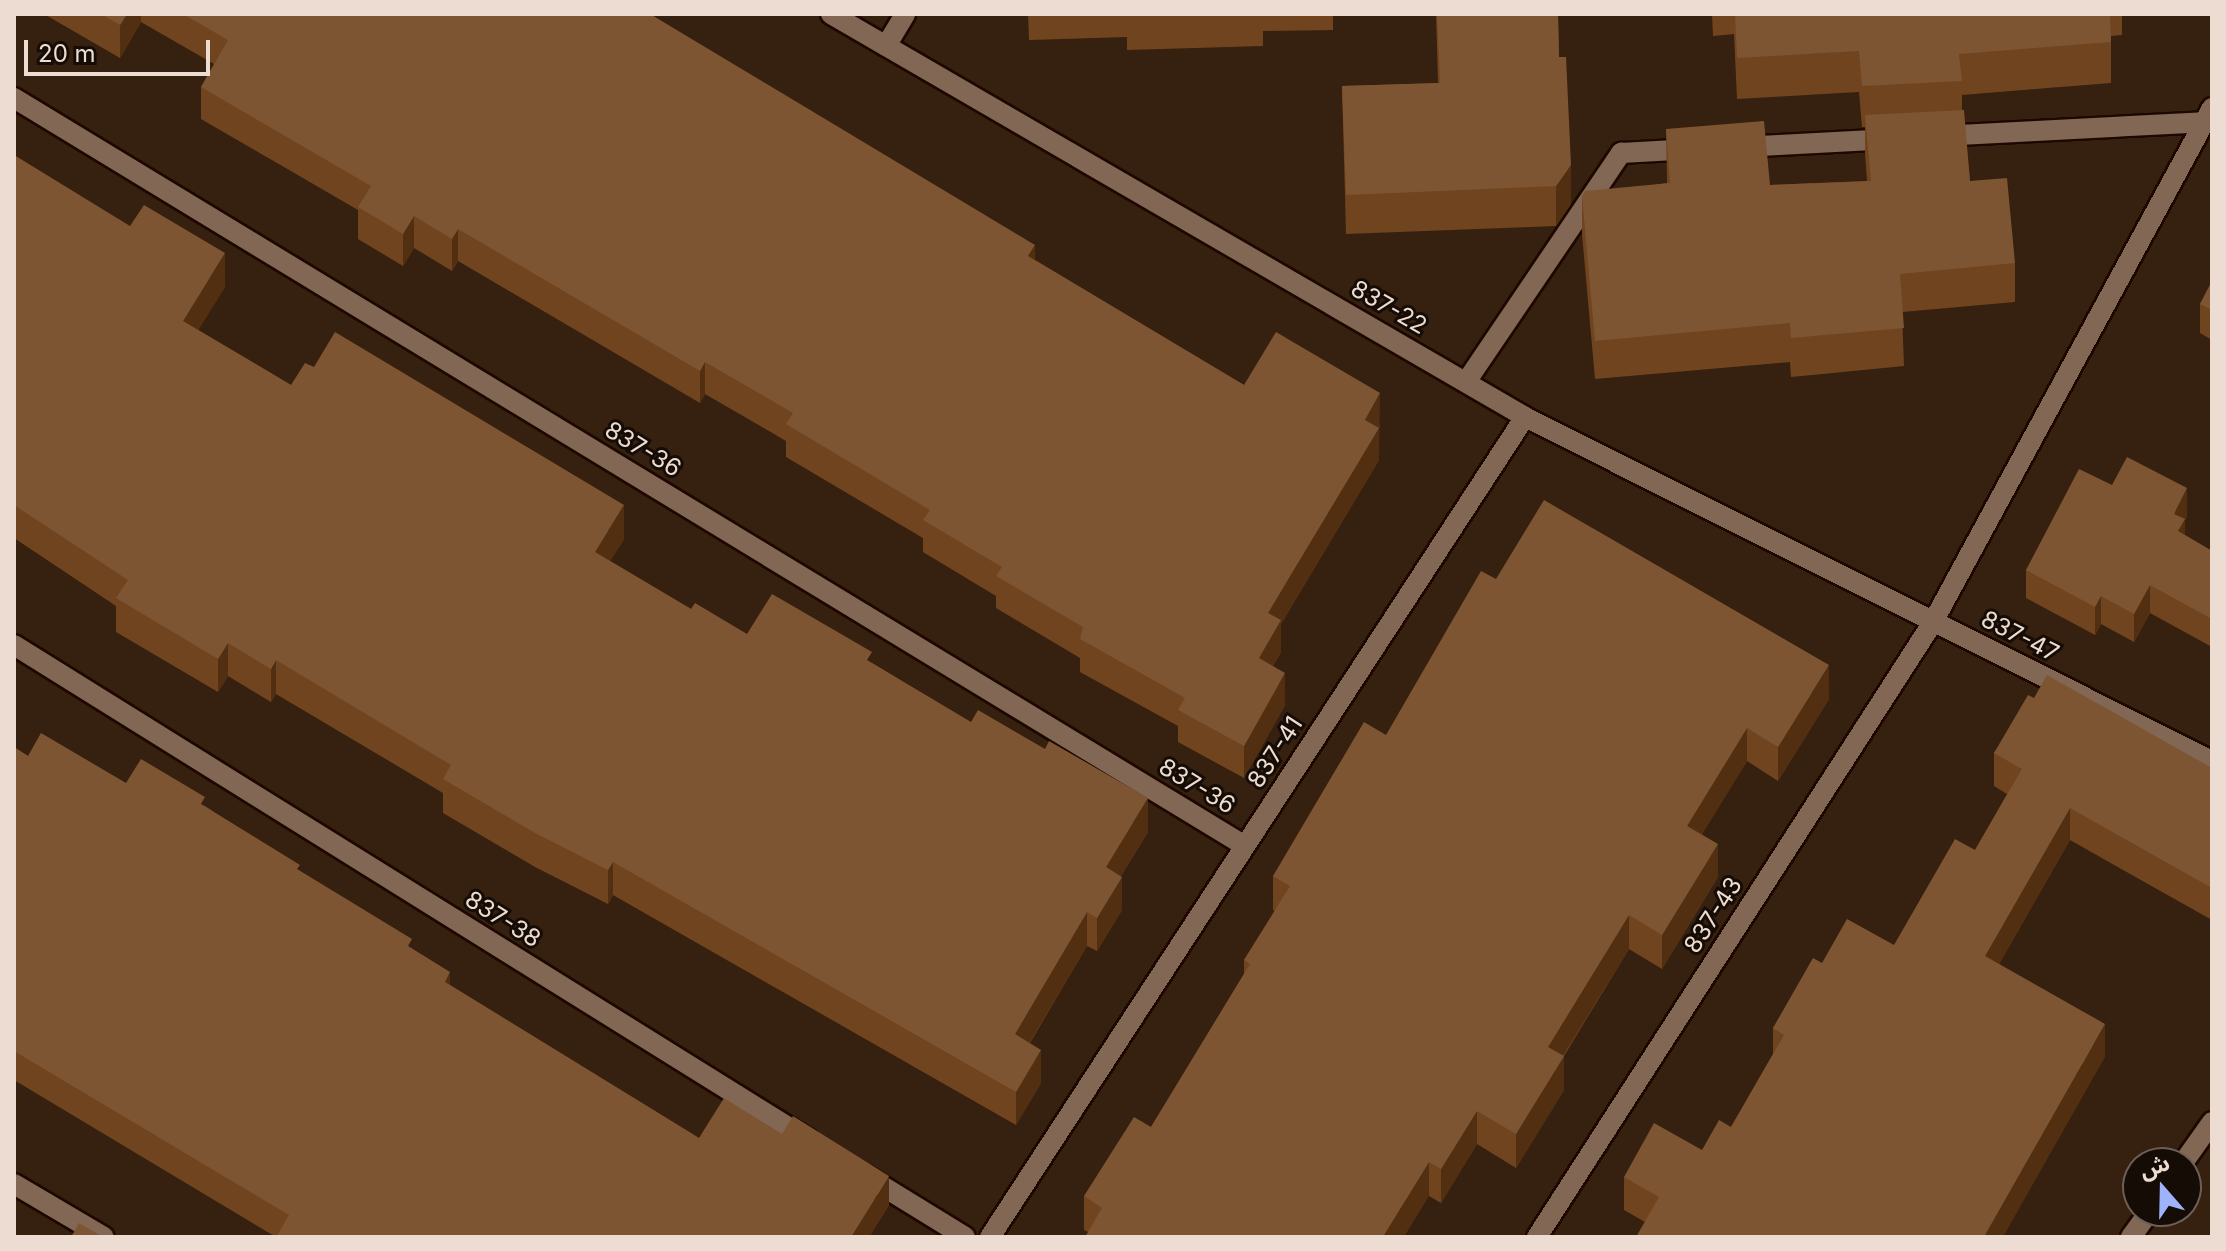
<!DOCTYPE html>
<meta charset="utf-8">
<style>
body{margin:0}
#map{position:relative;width:2226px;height:1251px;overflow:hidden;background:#36200f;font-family:Inter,"Noto Sans Arabic",sans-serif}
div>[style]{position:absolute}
.roads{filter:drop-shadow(2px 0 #1d0800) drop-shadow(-2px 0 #1d0800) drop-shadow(0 2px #1d0800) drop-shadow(0 -2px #1d0800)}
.street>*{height:20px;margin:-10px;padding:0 10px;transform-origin:10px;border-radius:10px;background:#826755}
.wall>*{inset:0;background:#70441f}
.shaded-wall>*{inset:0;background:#532f11}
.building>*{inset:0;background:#7e5532}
span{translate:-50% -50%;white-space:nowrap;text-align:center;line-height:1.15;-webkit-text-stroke:6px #160c06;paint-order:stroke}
.street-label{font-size:24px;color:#ecdcd1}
.frame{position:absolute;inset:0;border:16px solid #ecdcd1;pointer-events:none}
.north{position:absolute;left:2122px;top:1147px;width:80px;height:80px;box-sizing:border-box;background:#160c06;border:2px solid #6c5f57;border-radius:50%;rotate:340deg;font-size:22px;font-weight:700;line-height:32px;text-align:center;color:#ecdcd1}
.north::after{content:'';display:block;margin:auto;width:28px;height:36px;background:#9fb3fd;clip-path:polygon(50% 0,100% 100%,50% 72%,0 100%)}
.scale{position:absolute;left:24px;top:40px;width:186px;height:36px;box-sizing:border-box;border:4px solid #ecdcd1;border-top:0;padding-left:10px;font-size:24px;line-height:28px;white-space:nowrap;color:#ecdcd1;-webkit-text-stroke:6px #160c06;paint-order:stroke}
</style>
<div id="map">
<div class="roads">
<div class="street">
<i style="left:831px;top:14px;width:803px;rotate:30.14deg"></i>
<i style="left:1525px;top:417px;width:768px;rotate:26.6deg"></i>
<i style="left:886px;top:46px;width:37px;rotate:-59deg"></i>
<i style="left:14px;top:98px;width:1440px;rotate:31.28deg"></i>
<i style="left:1940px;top:136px;width:264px;rotate:-3deg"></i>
<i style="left:1741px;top:147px;width:151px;rotate:-3deg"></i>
<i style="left:1466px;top:382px;width:277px;rotate:-55.9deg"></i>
<i style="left:1621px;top:153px;width:72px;rotate:-3.2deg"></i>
<i style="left:14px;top:645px;width:937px;rotate:31.91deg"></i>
<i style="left:2183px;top:1163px;width:50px;rotate:-54.7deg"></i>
<i style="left:866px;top:1176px;width:116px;rotate:31.6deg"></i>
<i style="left:14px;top:1184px;width:104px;rotate:30.5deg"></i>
<i style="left:990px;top:1237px;width:979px;rotate:-56.88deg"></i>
<i style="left:1537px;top:1237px;width:731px;rotate:-57.22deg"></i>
<i style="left:1933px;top:622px;width:585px;rotate:-61.51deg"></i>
<i style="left:2131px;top:1237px;width:32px;rotate:-54deg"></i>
</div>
</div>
<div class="wall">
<i style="clip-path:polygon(44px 14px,650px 14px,1035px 260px,1244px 385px,1380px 425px,1379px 428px,1379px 460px,1281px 624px,1281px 652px,1273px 666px,1285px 705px,1244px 778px,1178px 742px,1178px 726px,1080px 672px,1080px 658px,996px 608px,996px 596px,923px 552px,923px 538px,786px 457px,786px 441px,705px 394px,700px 403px,458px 261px,452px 271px,414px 248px,403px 266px,358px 239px,358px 210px,201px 119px,201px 87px,214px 64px,141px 22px,120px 58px)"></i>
<i style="clip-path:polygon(1028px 14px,1333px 14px,1333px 30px,1263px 31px,1263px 46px,1127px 50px,1127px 37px,1029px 40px)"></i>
<i style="clip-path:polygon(1436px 14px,1558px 14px,1559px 57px,1571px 204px,1556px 226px,1346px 234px,1342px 86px,1438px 83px)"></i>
<i style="clip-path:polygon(1712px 14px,2122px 14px,2122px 35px,2111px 36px,2111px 83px,1962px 95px,1962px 110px,1970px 181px,2015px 263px,2015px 302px,1902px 312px,1904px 366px,1791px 377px,1790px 362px,1595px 379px,1582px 234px,1582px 196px,1667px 183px,1666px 129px,1770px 185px,1867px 181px,1865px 153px,1865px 127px,1862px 127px,1859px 92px,1737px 99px,1734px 34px,1713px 36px)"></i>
<i style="clip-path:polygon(14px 155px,225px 287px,198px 330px,291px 385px,624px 539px,610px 561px,691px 609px,747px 634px,872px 663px,1148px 832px,1121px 876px,1122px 910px,1097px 951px,1087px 946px,1030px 1043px,1041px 1083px,1016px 1125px,613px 895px,608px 904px,535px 867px,443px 813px,443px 793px,276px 694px,271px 702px,228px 676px,218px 692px,116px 632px,116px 606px,14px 538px)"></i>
<i style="clip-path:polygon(2212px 281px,2212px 340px,2200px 333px,2200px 304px)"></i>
<i style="clip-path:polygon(2112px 485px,2187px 516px,2185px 521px,2185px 535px,2212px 551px,2212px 647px,2150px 613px,2134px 642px,2101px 624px,2095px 635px,2026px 598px,2026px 570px)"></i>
<i style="clip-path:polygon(1496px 579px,1829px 699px,1778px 781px,1747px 761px,1702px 834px,1718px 877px,1662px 969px,1629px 949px,1564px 1056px,1564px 1090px,1516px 1168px,1477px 1144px,1441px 1203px,1429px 1196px,1088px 1232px,1084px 1230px,1084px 1196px,1151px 1127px,1244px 974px,1244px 960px,1275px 911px,1273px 910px,1273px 876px,1386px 735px)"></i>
<i style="clip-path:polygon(2034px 698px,2212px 768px,2212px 920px,2070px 840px,1999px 964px,2105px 1057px,1645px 1222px,1624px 1210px,1624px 1177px,1702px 1150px,1731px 1127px,1773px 1054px,1773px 1028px,1822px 963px,1894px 945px,1975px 850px,2007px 794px,1994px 786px,1994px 753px)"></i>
<i style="clip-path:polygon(14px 747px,28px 756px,205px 806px,412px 949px,450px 985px,699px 1138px,889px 1205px,869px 1237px,276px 1237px,14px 1080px)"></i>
</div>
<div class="shaded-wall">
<i style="clip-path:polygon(127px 14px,141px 14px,141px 22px,120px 58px,120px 25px)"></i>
<i style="clip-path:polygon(1571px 165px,1571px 204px,1556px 226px,1556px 186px)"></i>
<i style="clip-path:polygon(414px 216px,414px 248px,403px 266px,403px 234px)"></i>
<i style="clip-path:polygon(458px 229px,458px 261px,452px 271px,452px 239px)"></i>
<i style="clip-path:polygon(1035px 245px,1035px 277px,1028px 256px)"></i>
<i style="clip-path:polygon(225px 253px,225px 287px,183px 355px,183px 321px)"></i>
<i style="clip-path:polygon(705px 362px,705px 394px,700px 403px,700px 371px)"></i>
<i style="clip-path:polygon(1380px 393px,1379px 460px,1281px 624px,1281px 652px,1259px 690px,1259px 658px,1268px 613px,1365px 420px)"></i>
<i style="clip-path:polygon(2187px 488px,2187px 516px,2185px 521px,2185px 547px,2174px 542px,2174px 514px)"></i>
<i style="clip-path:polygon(624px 505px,624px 539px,595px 585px,595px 552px)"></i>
<i style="clip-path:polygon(2150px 585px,2150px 613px,2134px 642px,2134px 614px)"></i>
<i style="clip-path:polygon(2101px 596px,2101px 624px,2095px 635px,2095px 607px)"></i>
<i style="clip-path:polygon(228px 643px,228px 676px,218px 692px,218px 659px)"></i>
<i style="clip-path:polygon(276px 660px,276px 694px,271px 702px,271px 669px)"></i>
<i style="clip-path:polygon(1829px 665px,1829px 699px,1778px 781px,1778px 747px)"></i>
<i style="clip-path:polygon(1285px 673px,1285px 705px,1244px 778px,1244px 746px)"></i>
<i style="clip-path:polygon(1747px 728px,1747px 761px,1687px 859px,1687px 826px)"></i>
<i style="clip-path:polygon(1148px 798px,1148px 832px,1106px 901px,1106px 867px)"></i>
<i style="clip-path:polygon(2070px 808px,2070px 840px,1985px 989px,1985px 956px)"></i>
<i style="clip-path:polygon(1718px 844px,1718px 877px,1662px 969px,1662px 935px)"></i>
<i style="clip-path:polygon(613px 862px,613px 895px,608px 904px,608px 870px)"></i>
<i style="clip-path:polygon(1122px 877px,1122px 910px,1097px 951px,1097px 918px)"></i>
<i style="clip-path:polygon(1087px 912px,1087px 946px,1015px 1067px,1015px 1034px)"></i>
<i style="clip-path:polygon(1629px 915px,1629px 949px,1548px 1080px,1548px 1047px)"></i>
<i style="clip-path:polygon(450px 972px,450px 1002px,445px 982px)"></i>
<i style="clip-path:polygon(2105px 1024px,2105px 1057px,2003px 1237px,1984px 1237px)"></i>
<i style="clip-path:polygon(1041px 1050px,1041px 1083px,1016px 1125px,1016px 1092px)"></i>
<i style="clip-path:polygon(1564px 1056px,1564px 1090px,1516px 1168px,1516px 1134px)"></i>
<i style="clip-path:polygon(1477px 1111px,1477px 1144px,1441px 1203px,1441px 1169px)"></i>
<i style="clip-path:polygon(1429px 1162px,1429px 1196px,1404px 1237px,1383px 1237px)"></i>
<i style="clip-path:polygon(889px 1176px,889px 1205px,869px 1237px,851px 1237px)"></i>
</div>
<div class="building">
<i style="clip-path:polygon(101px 14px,127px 14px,120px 25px)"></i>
<i style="clip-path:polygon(183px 14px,650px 14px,1035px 245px,1028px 256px,1244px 385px,1276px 332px,1380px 393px,1365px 420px,1379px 428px,1268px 613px,1281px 620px,1259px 658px,1285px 673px,1244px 746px,1178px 710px,1185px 698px,1080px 639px,1083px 627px,996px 576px,1002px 567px,923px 520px,930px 510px,786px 424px,793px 413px,705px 362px,700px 371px,458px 229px,452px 239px,414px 216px,403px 234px,358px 207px,371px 186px,201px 87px,228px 40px)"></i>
<i style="clip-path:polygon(1437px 14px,1558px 14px,1559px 57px,1566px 57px,1571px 165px,1556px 186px,1346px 195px,1342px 86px,1440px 83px)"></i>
<i style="clip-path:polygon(1735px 14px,2110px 14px,2111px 42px,1959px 54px,1962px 81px,1862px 86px,1859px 51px,1737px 58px)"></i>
<i style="clip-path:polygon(1964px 110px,1970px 181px,2007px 178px,2015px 263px,1900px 274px,1904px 328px,1791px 338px,1790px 323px,1595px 341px,1582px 196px,1585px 191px,1670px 183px,1666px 129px,1764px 121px,1770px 185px,1871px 181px,1865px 115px)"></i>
<i style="clip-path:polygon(14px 155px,130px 226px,144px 205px,225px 253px,183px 321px,291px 385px,305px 363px,314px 367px,335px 332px,624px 505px,595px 552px,691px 609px,695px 603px,747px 634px,772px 594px,872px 652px,867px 660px,971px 722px,978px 710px,1045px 749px,1049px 741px,1148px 798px,1106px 867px,1122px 877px,1097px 918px,1087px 912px,1015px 1034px,1041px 1050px,1016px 1092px,613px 862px,608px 870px,535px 833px,443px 779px,451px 765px,276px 660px,271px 669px,228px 643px,218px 659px,116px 598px,128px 580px,14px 505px)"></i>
<i style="clip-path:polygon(2212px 281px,2212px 310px,2200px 304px)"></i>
<i style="clip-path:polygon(2127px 457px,2187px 488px,2174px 514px,2185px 519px,2178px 531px,2212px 551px,2212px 619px,2150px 585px,2134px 614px,2101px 596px,2095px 607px,2026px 570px,2079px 469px,2112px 485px)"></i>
<i style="clip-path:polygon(1544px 500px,1829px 665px,1778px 747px,1747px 728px,1687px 826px,1718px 844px,1662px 935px,1629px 915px,1548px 1047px,1564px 1056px,1516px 1134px,1477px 1111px,1441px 1169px,1429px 1162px,1383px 1237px,1085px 1237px,1102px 1208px,1084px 1196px,1134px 1117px,1151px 1127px,1250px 964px,1244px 960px,1290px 886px,1273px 876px,1364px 722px,1386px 735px,1481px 571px,1496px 579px)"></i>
<i style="clip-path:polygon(2047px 675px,2212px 768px,2212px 888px,2070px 808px,1985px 956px,2105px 1024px,1984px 1237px,1636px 1237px,1659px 1197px,1624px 1177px,1654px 1123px,1702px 1150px,1719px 1120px,1731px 1127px,1784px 1035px,1773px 1028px,1813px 958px,1822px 963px,1847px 919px,1894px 945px,1955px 839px,1975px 850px,2022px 769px,1994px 753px,2028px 695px,2034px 698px)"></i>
<i style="clip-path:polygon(41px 733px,126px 783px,141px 759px,205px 797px,201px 804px,300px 865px,297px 869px,412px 939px,408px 946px,450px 972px,445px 982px,699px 1138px,724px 1098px,782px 1134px,793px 1116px,889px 1176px,851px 1237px,279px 1237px,277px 1236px,289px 1215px,14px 1051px,14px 747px,28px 756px)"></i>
<i style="clip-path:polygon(79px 1223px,103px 1237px,71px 1237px)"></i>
</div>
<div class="street-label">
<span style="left:1389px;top:307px;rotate:30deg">837-22</span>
<span style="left:643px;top:449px;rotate:31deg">837-36</span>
<span style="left:2020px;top:636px;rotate:27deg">837-47</span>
<span style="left:1275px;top:752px;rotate:-57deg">837-41</span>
<span style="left:1197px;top:786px;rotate:31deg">837-36</span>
<span style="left:1713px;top:915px;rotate:-57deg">837-43</span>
<span style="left:503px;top:919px;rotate:32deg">837-38</span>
</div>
<div class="frame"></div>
<div class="north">ش</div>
<div class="scale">20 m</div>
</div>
